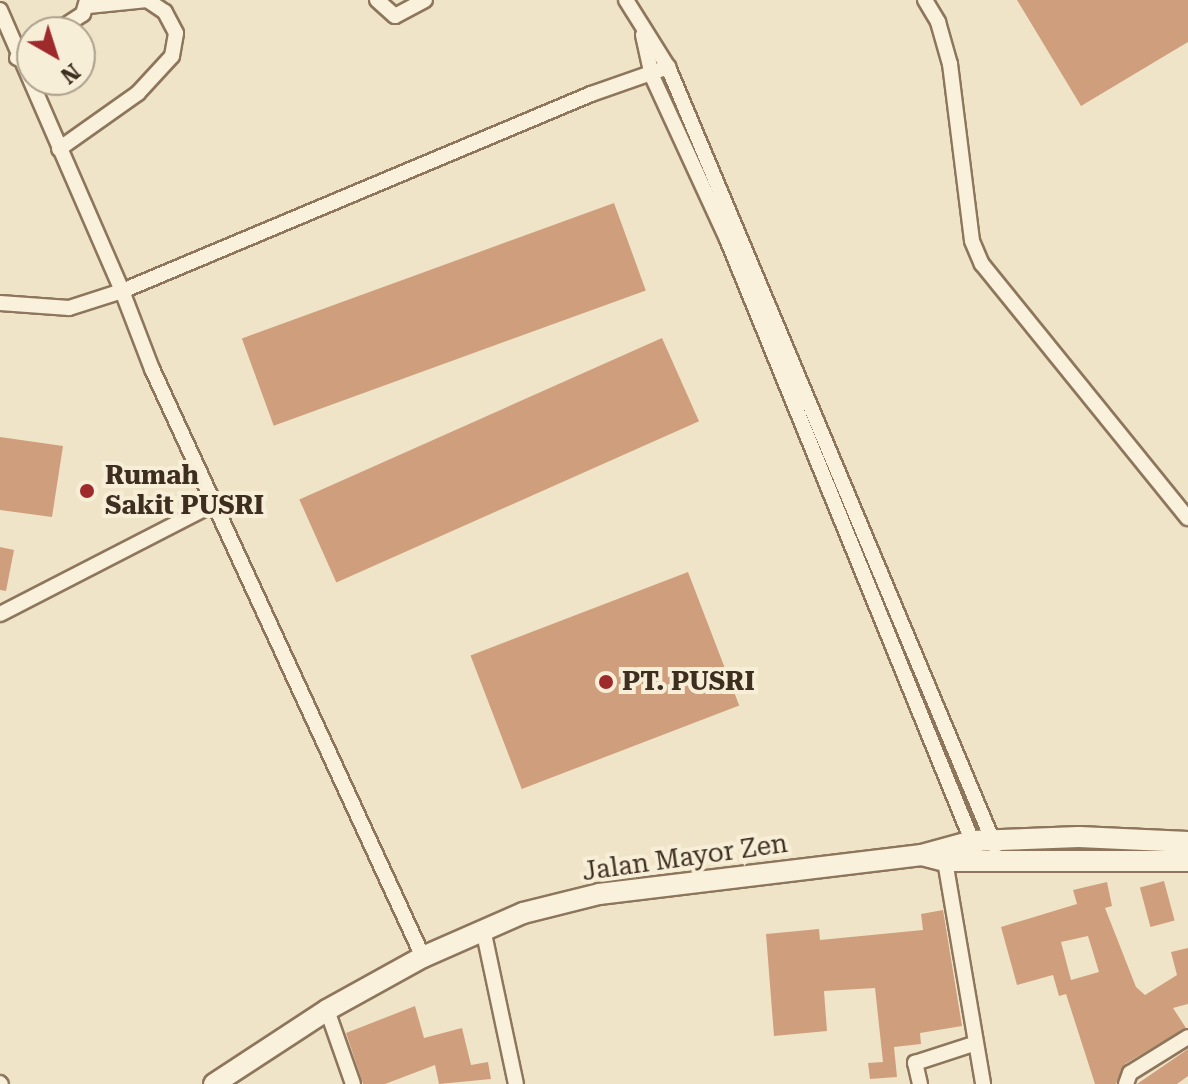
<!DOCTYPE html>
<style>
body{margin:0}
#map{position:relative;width:1188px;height:1084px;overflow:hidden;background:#f0e4c8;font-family:"Roboto Serif",serif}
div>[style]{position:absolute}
.building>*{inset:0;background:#cf9f7d;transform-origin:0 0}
.roads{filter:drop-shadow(2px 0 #8d765c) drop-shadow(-2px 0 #8d765c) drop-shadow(0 2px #8d765c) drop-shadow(0 -2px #8d765c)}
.street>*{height:14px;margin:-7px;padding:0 7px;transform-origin:7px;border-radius:7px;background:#faf1dc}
.secondary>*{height:20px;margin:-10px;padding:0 10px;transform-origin:10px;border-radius:10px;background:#faf1dc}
.dots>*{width:22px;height:22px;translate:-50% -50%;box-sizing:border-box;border:4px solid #f7eed8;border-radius:50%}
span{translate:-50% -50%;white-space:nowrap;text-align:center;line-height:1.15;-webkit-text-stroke:8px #f7eed8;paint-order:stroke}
.poi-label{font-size:26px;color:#3d2e20;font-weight:700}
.left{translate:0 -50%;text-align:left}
.street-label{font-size:26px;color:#3d2e20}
.north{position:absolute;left:16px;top:16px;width:80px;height:80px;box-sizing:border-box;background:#f7eed8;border:2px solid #ada18e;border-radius:50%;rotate:141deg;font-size:22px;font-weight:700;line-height:32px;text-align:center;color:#3d2e20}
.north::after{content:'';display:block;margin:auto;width:28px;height:36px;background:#9e2a2b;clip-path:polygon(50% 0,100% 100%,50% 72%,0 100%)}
</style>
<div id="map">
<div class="building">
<i style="clip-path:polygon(1017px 0,1188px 0,1188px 42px,1081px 106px)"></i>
<i style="left:614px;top:203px;width:93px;height:396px;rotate:70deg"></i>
<i style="left:662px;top:338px;width:91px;height:397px;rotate:66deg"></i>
<i style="clip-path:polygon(0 437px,63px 446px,52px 517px,0 510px)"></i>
<i style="clip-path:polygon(0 547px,14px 550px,6px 591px,0 590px)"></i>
<i style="left:688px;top:572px;width:143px;height:233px;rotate:69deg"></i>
<i style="left:1164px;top:881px;width:41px;height:25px;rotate:75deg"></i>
<i style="clip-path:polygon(evenodd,1107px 882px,1112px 906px,1105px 908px,1136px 987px,1145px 995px,1177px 975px,1171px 952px,1188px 948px,1188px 1004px,1173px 1008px,1186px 1028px,1125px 1064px,1116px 1084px,1095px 1084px,1066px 994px,1059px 996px,1053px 975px,1017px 985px,1001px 927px,1077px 904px,1073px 890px,1107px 882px,1088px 936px,1099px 972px,1071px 980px,1061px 942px,1088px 936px)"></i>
<i style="clip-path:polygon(943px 910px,962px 1026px,920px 1033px,921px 1044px,894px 1047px,897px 1077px,870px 1079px,868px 1063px,883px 1062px,875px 988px,824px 991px,827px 1031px,774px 1036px,766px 934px,819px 929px,820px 940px,923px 930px,921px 914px)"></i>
<i style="clip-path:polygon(415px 1006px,424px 1038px,462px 1028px,471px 1065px,488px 1062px,491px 1079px,439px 1084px,435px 1065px,385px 1084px,363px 1084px,346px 1033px)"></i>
<i style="clip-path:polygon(1188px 1049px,1188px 1076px,1177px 1084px,1137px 1084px)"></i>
</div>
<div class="roads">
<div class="street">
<i style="left:377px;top:0;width:24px;rotate:42deg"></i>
<i style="left:395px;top:16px;width:34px;rotate:-28deg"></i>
<i style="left:626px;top:0;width:79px;rotate:57.9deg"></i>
<i style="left:668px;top:67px;width:845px;rotate:67.23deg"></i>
<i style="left:925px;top:0;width:26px;rotate:59deg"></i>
<i style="left:938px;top:22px;width:44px;rotate:74.1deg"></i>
<i style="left:950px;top:64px;width:178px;rotate:82.9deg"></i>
<i style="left:972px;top:241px;width:25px;rotate:67deg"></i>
<i style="left:982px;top:264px;width:327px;rotate:51deg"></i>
<i style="left:0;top:10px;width:306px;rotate:66.5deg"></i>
<i style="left:122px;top:291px;width:56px;rotate:162.2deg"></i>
<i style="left:69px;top:308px;width:69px;rotate:-175.9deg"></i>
<i style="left:55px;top:32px;width:33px;rotate:-33deg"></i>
<i style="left:83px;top:14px;width:15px;rotate:-74deg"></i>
<i style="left:643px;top:35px;width:42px;rotate:77.6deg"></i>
<i style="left:652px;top:76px;width:179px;rotate:65.3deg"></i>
<i style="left:727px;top:239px;width:658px;rotate:67.84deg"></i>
<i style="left:17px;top:58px;width:19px;rotate:-36deg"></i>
<i style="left:59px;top:149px;width:97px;rotate:-35.3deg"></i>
<i style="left:138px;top:93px;width:50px;rotate:-47.4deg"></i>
<i style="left:172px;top:56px;width:23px;rotate:-80deg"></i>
<i style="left:176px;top:33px;width:24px;rotate:-118deg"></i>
<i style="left:165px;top:12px;width:22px;rotate:-146deg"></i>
<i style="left:147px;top:0;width:59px;rotate:174.2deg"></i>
<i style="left:0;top:614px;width:241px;rotate:-27.2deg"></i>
<i style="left:944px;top:855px;width:232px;rotate:80.3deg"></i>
<i style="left:483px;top:929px;width:158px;rotate:78deg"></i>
<i style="left:423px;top:957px;width:647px;rotate:-114.74deg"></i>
<i style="left:152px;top:369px;width:84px;rotate:-111deg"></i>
<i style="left:122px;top:291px;width:509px;rotate:-22.78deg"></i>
<i style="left:591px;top:94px;width:82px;rotate:-19.3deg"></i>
<i style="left:327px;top:1010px;width:78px;rotate:70.6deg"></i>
<i style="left:0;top:1083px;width:1px;rotate:45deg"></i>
<i style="left:920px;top:1084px;width:22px;rotate:-103deg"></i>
<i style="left:915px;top:1063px;width:61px;rotate:-18.1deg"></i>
<i style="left:1126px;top:1084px;width:12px;rotate:-70deg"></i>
<i style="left:1130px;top:1073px;width:68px;rotate:-31.8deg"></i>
</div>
<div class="secondary">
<i style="left:922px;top:855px;width:24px;rotate:15deg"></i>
<i style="left:945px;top:861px;width:243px"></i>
<i style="left:214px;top:1084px;width:135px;rotate:-33.2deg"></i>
<i style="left:327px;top:1010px;width:110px;rotate:-28.9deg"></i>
<i style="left:423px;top:957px;width:109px;rotate:-23.7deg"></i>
<i style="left:523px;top:913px;width:78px;rotate:-14deg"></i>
<i style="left:599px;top:894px;width:325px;rotate:-6.9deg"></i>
<i style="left:922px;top:855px;width:52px;rotate:-15.6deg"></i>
<i style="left:972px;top:841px;width:107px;rotate:-2.1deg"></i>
<i style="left:1079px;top:837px;width:109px;rotate:2.6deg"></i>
</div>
</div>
<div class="dots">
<i style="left:87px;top:491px;background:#9e2a2b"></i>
<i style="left:606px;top:682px;background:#9e2a2b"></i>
</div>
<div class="poi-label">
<span class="left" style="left:105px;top:491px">Rumah<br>Sakit PUSRI</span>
<span class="left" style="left:622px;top:682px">PT. PUSRI</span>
</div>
<div class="street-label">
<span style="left:685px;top:858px;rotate:-8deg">Jalan Mayor Zen</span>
</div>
<div class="north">N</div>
</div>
